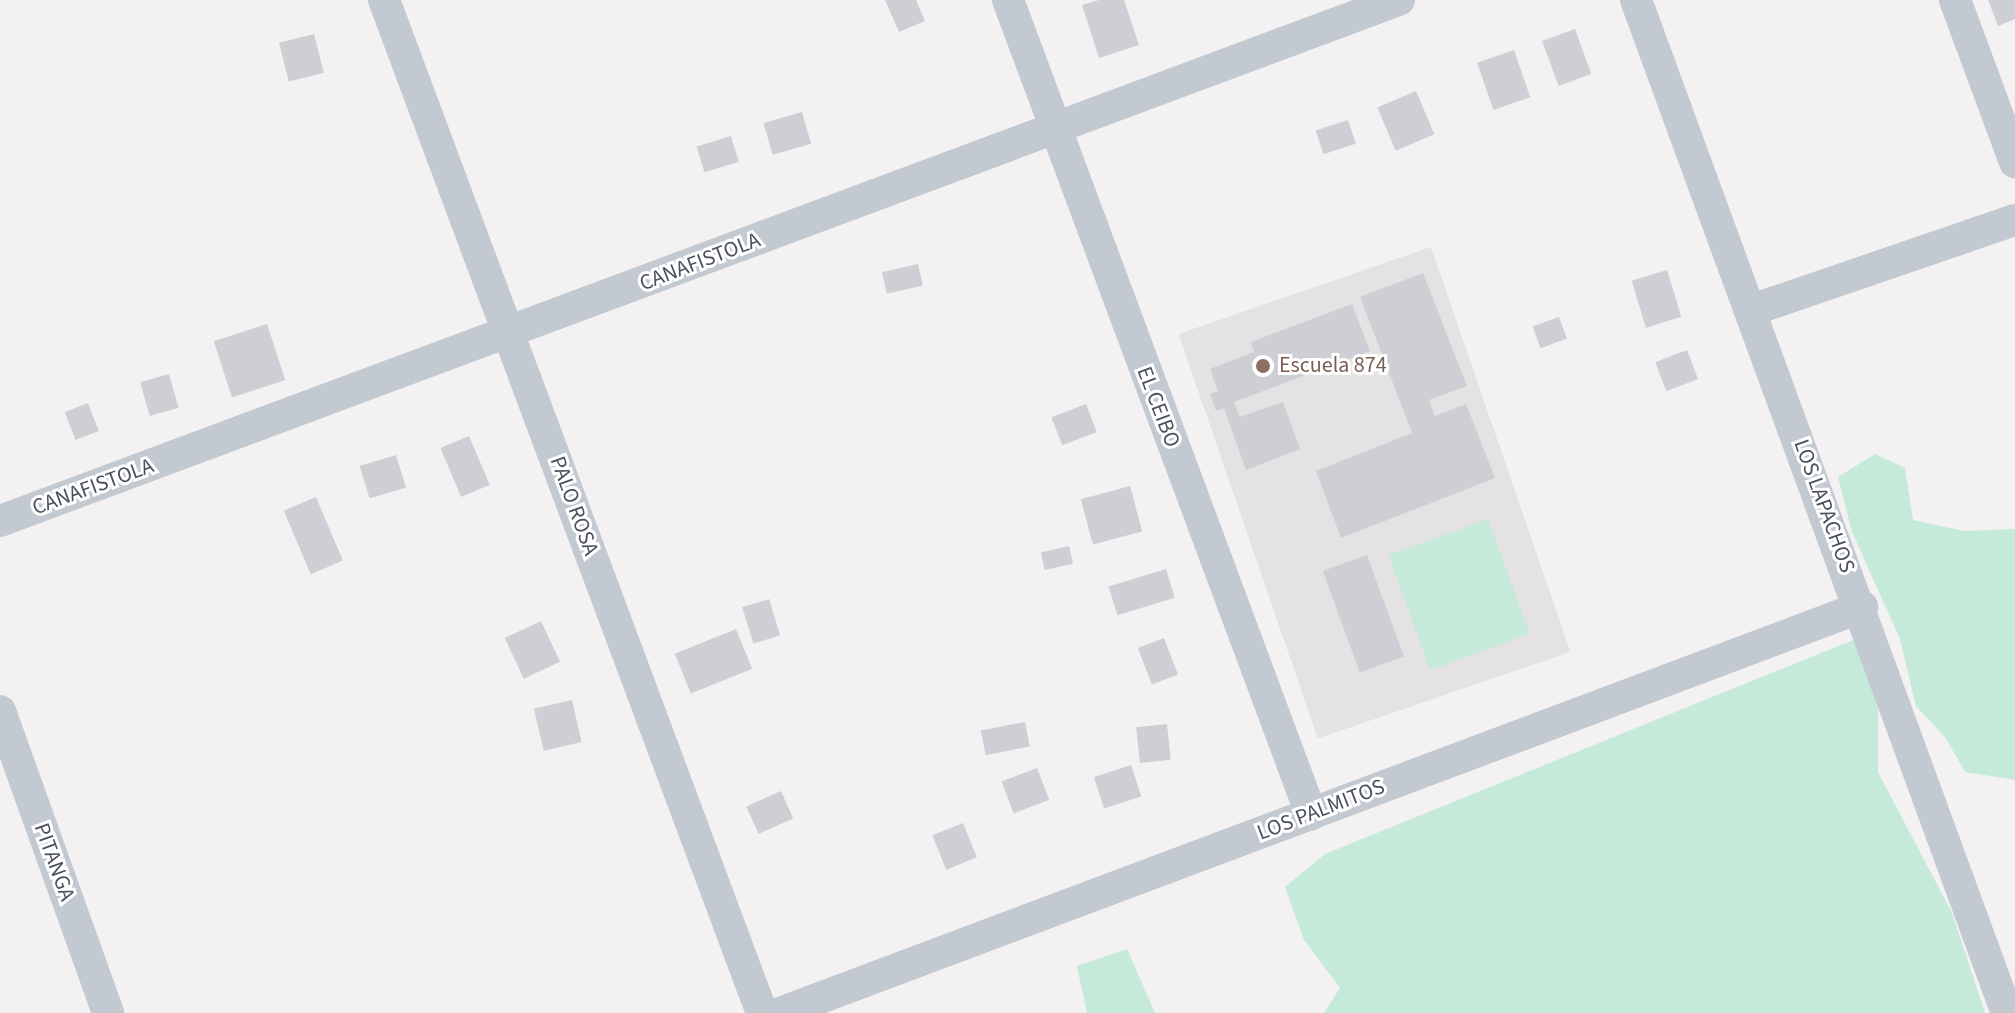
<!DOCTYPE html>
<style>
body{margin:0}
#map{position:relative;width:2015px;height:1013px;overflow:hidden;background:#f3f1f1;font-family:"Source Sans 3",sans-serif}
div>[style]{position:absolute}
.education>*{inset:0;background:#e4e2e2;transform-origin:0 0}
.green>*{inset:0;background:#c5ead9;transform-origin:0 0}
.building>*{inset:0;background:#cecfd4;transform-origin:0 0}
.minor>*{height:32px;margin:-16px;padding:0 16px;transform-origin:16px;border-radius:16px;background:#c3c9d0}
.dots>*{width:22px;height:22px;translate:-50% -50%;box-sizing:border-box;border:4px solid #fff;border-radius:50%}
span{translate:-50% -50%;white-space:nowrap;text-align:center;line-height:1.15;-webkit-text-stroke:6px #fff;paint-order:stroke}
.street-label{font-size:22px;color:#4b515c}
.education-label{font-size:22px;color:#785e54}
.left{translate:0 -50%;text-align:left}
</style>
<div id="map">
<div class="education">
<i style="left:1431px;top:247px;width:428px;height:267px;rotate:71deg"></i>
</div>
<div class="green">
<i style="clip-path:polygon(1875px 454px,1905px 468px,1913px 520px,1964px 531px,2015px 529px,2015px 780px,1965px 772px,1945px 737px,1916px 706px,1900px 639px,1852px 532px,1838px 477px)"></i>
<i style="left:1488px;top:519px;width:122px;height:106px;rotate:70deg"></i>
<i style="clip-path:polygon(1853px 640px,1878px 674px,1878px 772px,1952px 913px,1985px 1013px,1324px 1013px,1340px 988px,1304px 940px,1285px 887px,1325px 854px)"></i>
<i style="clip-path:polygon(1127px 949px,1155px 1013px,1087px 1013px,1077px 966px)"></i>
</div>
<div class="building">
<i style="clip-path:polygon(885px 0,916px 0,925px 21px,899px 32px)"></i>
<i style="clip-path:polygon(1099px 0,1124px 0,1139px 45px,1099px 58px,1082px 5px)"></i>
<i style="clip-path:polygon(1988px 0,2015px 0,2015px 19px,1998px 26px)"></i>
<i style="left:1575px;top:29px;width:48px;height:35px;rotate:70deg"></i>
<i style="left:314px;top:34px;width:40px;height:36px;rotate:76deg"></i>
<i style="left:1514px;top:50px;width:50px;height:39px;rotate:71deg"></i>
<i style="left:1416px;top:91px;width:47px;height:42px;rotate:67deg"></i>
<i style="left:802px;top:112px;width:33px;height:40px;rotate:74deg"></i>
<i style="left:1348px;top:120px;width:25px;height:34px;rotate:72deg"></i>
<i style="left:731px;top:136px;width:27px;height:36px;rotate:73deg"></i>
<i style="left:918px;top:264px;width:22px;height:37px;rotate:77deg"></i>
<i style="left:1667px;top:270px;width:49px;height:37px;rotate:73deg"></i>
<i style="clip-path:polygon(1423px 273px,1467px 386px,1429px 400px,1435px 416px,1466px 404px,1495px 478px,1341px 538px,1316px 471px,1412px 433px,1360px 297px)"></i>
<i style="clip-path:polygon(1352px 304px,1370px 351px,1234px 402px,1240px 417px,1283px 402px,1300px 449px,1246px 470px,1224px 408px,1216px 411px,1210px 394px,1218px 391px,1210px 369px,1254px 352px,1251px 342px)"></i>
<i style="left:1559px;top:317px;width:23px;height:28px;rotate:70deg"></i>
<i style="left:267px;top:324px;width:59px;height:56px;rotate:72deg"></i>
<i style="left:1687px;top:350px;width:31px;height:34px;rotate:69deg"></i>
<i style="left:169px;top:374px;width:35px;height:30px;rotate:74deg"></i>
<i style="left:88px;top:403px;width:30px;height:25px;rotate:69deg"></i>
<i style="left:1086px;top:404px;width:30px;height:37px;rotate:69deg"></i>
<i style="left:469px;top:436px;width:53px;height:31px;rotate:67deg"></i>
<i style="left:396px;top:455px;width:34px;height:38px;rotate:73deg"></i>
<i style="left:1130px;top:486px;width:47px;height:51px;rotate:75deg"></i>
<i style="left:316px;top:497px;width:69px;height:35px;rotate:67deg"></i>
<i style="left:1069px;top:546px;width:18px;height:29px;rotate:77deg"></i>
<i style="left:1367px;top:555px;width:108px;height:47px;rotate:70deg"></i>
<i style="left:1166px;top:569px;width:30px;height:60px;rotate:73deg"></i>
<i style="left:769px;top:599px;width:38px;height:28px;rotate:73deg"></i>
<i style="left:541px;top:621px;width:45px;height:40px;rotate:65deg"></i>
<i style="left:736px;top:629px;width:43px;height:66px;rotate:68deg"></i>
<i style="left:1164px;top:638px;width:39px;height:28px;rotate:69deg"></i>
<i style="left:572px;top:700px;width:43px;height:39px;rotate:77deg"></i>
<i style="left:1025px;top:722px;width:25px;height:45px;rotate:79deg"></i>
<i style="left:1167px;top:724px;width:36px;height:31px;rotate:84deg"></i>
<i style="left:1131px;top:765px;width:33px;height:39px;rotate:72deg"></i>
<i style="left:1037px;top:768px;width:34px;height:38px;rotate:69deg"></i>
<i style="left:781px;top:791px;width:30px;height:38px;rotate:66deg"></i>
<i style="left:963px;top:823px;width:37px;height:33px;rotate:68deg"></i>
</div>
<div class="minor">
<i style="left:384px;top:0;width:1081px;rotate:69.54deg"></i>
<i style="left:1008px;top:0;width:869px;rotate:69.58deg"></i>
<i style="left:1636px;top:0;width:1079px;rotate:69.89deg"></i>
<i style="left:1955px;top:0;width:173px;rotate:69.7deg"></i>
<i style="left:1752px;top:310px;width:278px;rotate:-18.9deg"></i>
<i style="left:0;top:521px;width:1493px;rotate:-20.43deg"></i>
<i style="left:0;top:711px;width:321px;rotate:70.3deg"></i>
<i style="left:780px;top:1013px;width:1156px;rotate:-20.57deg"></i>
</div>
<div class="dots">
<i style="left:1263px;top:366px;background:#8d6e63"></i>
</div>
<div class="street-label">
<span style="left:700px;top:262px;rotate:-21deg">CANAFISTOLA</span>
<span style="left:1158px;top:407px;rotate:69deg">EL CEIBO</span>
<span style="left:93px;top:487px;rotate:-20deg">CANAFISTOLA</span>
<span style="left:574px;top:506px;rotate:70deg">PALO ROSA</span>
<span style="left:1824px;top:506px;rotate:70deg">LOS LAPACHOS</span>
<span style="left:1321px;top:810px;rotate:-21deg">LOS PALMITOS</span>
<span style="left:54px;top:862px;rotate:70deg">PITANGA</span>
</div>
<div class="education-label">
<span class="left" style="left:1279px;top:366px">Escuela 874</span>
</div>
</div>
